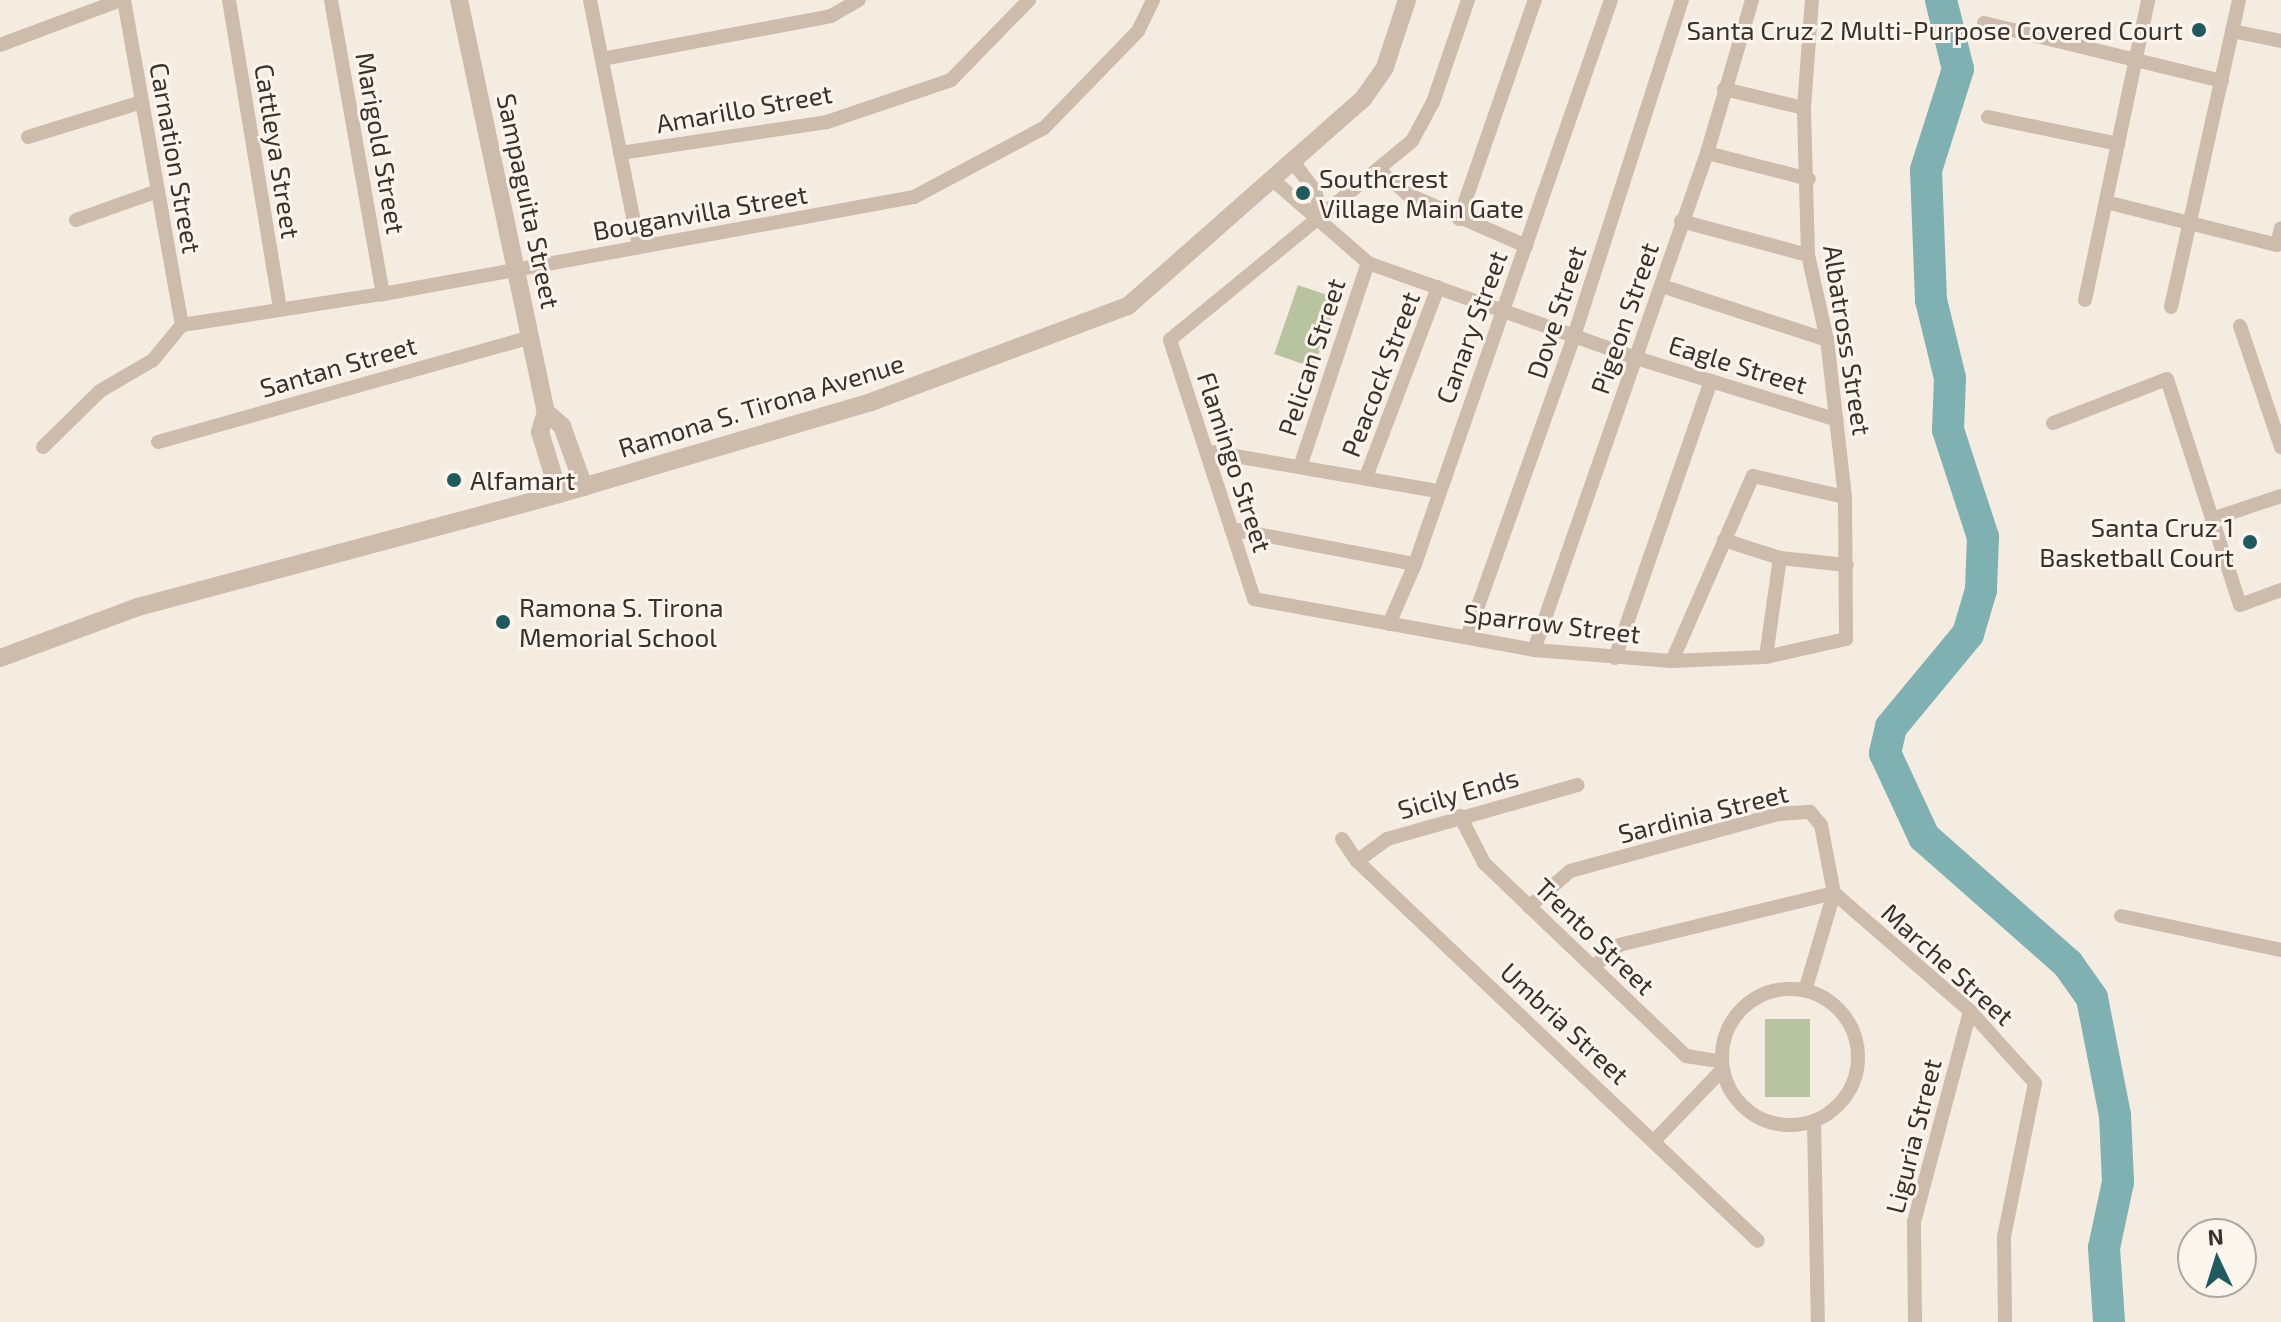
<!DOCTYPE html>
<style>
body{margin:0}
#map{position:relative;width:2281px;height:1322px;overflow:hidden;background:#f4ebe1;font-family:"Exo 2",sans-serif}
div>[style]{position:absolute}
.green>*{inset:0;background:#b8c4a0;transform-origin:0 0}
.river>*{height:32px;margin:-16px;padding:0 16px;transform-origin:16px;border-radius:16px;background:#7fb0b2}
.minor>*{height:14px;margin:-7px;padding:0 7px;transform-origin:7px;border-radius:7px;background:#cdbbac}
.minor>.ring{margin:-7px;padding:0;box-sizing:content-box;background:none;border:14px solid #cdbbac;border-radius:50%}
.tertiary>*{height:18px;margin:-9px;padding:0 9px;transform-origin:9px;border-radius:9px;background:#cdbbac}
.dots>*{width:22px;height:22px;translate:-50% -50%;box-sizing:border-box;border:4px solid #fbf5ee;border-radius:50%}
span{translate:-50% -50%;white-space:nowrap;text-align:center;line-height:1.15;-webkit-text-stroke:6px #fbf5ee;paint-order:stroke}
.poi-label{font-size:26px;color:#3b302b}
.right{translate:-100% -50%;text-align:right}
.left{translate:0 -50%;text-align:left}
.street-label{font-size:26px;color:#3b302b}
.north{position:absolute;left:2177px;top:1218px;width:80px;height:80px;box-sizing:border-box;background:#fbf5ee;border:2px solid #aea6a0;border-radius:50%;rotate:356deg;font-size:22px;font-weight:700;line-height:32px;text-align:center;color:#3b302b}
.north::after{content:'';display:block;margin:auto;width:28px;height:36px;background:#1f5a5e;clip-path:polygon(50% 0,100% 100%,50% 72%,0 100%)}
</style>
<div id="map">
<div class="green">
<i style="left:1298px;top:285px;width:42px;height:73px;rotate:19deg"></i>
<i style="left:1765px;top:1019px;width:45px;height:78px"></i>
</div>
<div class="river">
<i style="left:1941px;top:0;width:71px;rotate:76.2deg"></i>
<i style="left:1958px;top:69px;width:106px;rotate:107.6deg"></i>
<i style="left:1926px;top:170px;width:130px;rotate:87.8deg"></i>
<i style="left:1931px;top:300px;width:80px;rotate:76.3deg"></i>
<i style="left:1950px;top:378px;width:52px;rotate:92.2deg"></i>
<i style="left:1948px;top:430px;width:113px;rotate:71.9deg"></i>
<i style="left:1983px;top:537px;width:53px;rotate:92.2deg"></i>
<i style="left:1981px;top:590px;width:46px;rotate:106.5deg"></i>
<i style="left:1968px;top:634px;width:121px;rotate:129.6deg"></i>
<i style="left:1891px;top:727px;width:27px;rotate:103deg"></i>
<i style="left:1885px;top:753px;width:93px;rotate:65.1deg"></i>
<i style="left:1924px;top:837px;width:192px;rotate:41.4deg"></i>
<i style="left:2068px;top:964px;width:42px;rotate:54.8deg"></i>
<i style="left:2092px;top:998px;width:119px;rotate:78.9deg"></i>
<i style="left:2115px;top:1115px;width:67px;rotate:87.4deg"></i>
<i style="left:2118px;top:1182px;width:67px;rotate:102deg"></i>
<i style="left:2104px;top:1248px;width:74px;rotate:86.1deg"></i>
</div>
<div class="minor">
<i style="left:124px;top:0;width:330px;rotate:79.9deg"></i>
<i style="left:229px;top:0;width:313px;rotate:80.6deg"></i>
<i style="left:331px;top:0;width:299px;rotate:80deg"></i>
<i style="left:590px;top:0;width:252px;rotate:78.8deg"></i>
<i style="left:1468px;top:0;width:108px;rotate:108.9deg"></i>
<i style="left:1433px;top:102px;width:44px;rotate:118.3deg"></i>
<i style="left:1412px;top:141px;width:313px;rotate:140.6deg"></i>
<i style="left:1170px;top:340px;width:272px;rotate:72deg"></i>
<i style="left:1254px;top:599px;width:285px;rotate:10.3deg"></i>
<i style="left:1534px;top:650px;width:138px;rotate:4.6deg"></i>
<i style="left:1672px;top:661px;width:94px;rotate:-2.4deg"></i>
<i style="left:1766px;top:657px;width:82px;rotate:-12.7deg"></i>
<i style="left:1846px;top:639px;width:142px;rotate:-90.4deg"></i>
<i style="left:1845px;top:497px;width:158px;rotate:-96.5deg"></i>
<i style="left:1827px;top:340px;width:87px;rotate:-102.6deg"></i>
<i style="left:1808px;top:255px;width:147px;rotate:-91.6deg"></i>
<i style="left:1804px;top:108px;width:108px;rotate:-85.8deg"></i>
<i style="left:1984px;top:23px;width:245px;rotate:13.7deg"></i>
<i style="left:2232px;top:31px;width:50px;rotate:11.5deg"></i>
<i style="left:0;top:45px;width:129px;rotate:-20.4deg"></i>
<i style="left:602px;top:59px;width:233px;rotate:-10.6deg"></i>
<i style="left:831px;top:16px;width:32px;rotate:-30deg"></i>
<i style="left:1724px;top:89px;width:82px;rotate:13.4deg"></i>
<i style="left:1988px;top:117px;width:133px;rotate:11.7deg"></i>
<i style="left:28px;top:137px;width:119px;rotate:-17.1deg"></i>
<i style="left:620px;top:153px;width:209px;rotate:-8.5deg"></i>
<i style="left:827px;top:122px;width:131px;rotate:-18.7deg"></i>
<i style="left:951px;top:80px;width:112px;rotate:-45.7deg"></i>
<i style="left:1707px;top:153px;width:105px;rotate:14.3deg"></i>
<i style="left:1294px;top:163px;width:35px;rotate:53deg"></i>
<i style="left:1315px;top:191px;width:29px;rotate:74deg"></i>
<i style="left:1380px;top:171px;width:35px;rotate:40deg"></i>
<i style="left:1407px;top:194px;width:130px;rotate:23.6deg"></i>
<i style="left:1273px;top:180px;width:126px;rotate:41.1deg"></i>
<i style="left:1368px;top:263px;width:284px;rotate:19.5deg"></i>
<i style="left:1636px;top:358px;width:210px;rotate:17.1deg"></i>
<i style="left:2106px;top:202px;width:176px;rotate:14.1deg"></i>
<i style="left:2277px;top:245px;width:17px;rotate:-77deg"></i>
<i style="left:1459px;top:219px;width:232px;rotate:-70.9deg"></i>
<i style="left:76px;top:220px;width:87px;rotate:-19.5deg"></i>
<i style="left:1681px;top:221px;width:131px;rotate:15deg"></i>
<i style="left:1662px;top:286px;width:174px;rotate:18.1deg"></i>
<i style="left:2085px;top:300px;width:307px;rotate:-78.1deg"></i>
<i style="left:2171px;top:307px;width:314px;rotate:-77.5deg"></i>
<i style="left:182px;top:325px;width:203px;rotate:-8.8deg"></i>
<i style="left:383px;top:294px;width:540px;rotate:-10.35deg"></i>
<i style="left:914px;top:197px;width:147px;rotate:-28deg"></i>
<i style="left:1044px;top:128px;width:135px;rotate:-45.9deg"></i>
<i style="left:1138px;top:31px;width:34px;rotate:-64deg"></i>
<i style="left:2240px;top:326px;width:128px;rotate:71.3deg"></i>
<i style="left:2053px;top:423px;width:122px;rotate:-21.1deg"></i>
<i style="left:2167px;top:379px;width:237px;rotate:72.1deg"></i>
<i style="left:2240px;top:605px;width:44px;rotate:-20.1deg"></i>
<i style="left:158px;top:442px;width:387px;rotate:-15.7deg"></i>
<i style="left:43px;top:447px;width:80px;rotate:-44.5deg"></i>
<i style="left:100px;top:391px;width:61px;rotate:-30.3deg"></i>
<i style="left:153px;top:360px;width:45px;rotate:-50.4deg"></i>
<i style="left:1206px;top:451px;width:235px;rotate:9.8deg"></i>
<i style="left:1300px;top:467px;width:215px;rotate:-71.6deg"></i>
<i style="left:1366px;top:477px;width:203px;rotate:-69.2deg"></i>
<i style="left:2212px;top:519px;width:73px;rotate:-18.4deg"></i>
<i style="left:1231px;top:529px;width:187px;rotate:10.8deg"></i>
<i style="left:1724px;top:540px;width:59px;rotate:17.8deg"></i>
<i style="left:1780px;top:558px;width:67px;rotate:6deg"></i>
<i style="left:1389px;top:624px;width:65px;rotate:-66.6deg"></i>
<i style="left:1415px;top:564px;width:597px;rotate:-70.84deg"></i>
<i style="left:1467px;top:637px;width:319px;rotate:-70.4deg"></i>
<i style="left:1574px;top:336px;width:353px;rotate:-72.2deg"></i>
<i style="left:1534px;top:650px;width:526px;rotate:-70.81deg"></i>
<i style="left:1707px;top:153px;width:159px;rotate:-73.6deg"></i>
<i style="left:1766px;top:657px;width:100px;rotate:-82deg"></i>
<i style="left:1615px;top:658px;width:293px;rotate:-70.9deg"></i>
<i style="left:1672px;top:661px;width:202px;rotate:-66.4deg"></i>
<i style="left:1753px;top:476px;width:94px;rotate:12.9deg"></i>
<i style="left:1460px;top:816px;width:53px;rotate:62.9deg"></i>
<i style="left:1484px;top:863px;width:279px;rotate:43.7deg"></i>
<i style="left:1686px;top:1056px;width:36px;rotate:9deg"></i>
<i style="left:1342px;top:839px;width:27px;rotate:56deg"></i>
<i style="left:1357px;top:861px;width:552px;rotate:43.46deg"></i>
<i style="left:1357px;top:861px;width:37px;rotate:-36deg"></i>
<i style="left:1387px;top:839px;width:198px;rotate:-15.8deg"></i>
<i style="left:1834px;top:893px;width:180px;rotate:40.9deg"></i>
<i style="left:1970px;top:1011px;width:97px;rotate:47.9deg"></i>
<i style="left:2035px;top:1083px;width:157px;rotate:101.4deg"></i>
<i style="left:2004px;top:1237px;width:85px;rotate:89.3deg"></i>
<i style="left:1529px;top:907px;width:55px;rotate:-41.3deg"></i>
<i style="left:1570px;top:871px;width:216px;rotate:-15.3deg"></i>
<i style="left:1778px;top:814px;width:32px;rotate:-4deg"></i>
<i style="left:1810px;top:812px;width:17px;rotate:50deg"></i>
<i style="left:1821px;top:825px;width:69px;rotate:79.2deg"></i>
<i style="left:1834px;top:893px;width:102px;rotate:106.5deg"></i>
<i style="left:2121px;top:916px;width:164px;rotate:12deg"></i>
<i style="left:1593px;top:967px;width:34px;rotate:-40deg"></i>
<i style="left:1619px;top:945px;width:221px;rotate:-13.6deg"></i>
<i class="ring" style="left:1722px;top:989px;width:122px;height:122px"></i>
<i style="left:1814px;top:1121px;width:201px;rotate:88.9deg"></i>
<i style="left:1655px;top:1140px;width:97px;rotate:-46.3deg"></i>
<i style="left:1915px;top:1322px;width:100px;rotate:-90.6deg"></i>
<i style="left:1914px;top:1222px;width:218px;rotate:-75.1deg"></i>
</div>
<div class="tertiary">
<i style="left:459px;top:0;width:421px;rotate:78.1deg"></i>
<i style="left:546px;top:412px;width:21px;rotate:107deg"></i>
<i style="left:540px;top:432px;width:65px;rotate:73deg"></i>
<i style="left:546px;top:412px;width:21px;rotate:41deg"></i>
<i style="left:562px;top:426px;width:65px;rotate:70.2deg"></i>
<i style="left:0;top:658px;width:147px;rotate:-20.3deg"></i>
<i style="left:138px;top:607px;width:436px;rotate:-15deg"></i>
<i style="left:559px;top:494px;width:325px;rotate:-16.4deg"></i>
<i style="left:871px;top:402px;width:274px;rotate:-20.5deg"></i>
<i style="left:1128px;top:306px;width:313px;rotate:-41.4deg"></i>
<i style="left:1363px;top:99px;width:39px;rotate:-55deg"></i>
<i style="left:1385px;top:67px;width:71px;rotate:-71.8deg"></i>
</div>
<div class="dots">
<i style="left:2199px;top:30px;background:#1f5a5e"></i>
<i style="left:1303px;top:193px;background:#1f5a5e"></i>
<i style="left:454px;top:480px;background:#1f5a5e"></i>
<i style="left:2250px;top:542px;background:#1f5a5e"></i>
<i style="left:503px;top:622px;background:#1f5a5e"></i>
</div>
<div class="poi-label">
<span class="right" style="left:2183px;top:30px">Santa Cruz 2 Multi-Purpose Covered Court</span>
<span class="left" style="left:1319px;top:193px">Southcrest<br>Village Main Gate</span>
<span class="left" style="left:470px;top:480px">Alfamart</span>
<span class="right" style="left:2234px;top:542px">Santa Cruz 1<br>Basketball Court</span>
<span class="left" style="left:519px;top:622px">Ramona S. Tirona<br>Memorial School</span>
</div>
<div class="street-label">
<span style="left:744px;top:108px;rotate:-10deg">Amarillo Street</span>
<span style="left:381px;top:143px;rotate:80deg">Marigold Street</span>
<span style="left:278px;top:151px;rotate:81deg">Cattleya Street</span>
<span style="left:176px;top:158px;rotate:80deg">Carnation Street</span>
<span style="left:529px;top:201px;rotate:78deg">Sampaguita Street</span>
<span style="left:700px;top:212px;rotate:-10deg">Bouganvilla Street</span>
<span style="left:1556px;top:312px;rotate:-72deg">Dove Street</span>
<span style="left:1624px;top:318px;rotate:-71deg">Pigeon Street</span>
<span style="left:1471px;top:327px;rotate:-70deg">Canary Street</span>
<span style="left:1848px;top:340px;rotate:81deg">Albatross Street</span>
<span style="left:1311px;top:357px;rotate:-72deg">Pelican Street</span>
<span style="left:1738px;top:364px;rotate:17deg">Eagle Street</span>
<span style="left:338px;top:366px;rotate:-16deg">Santan Street</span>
<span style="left:1380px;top:374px;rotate:-69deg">Peacock Street</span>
<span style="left:761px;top:405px;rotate:-17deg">Ramona S. Tirona Avenue</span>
<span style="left:1235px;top:462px;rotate:72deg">Flamingo Street</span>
<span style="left:1552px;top:623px;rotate:7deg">Sparrow Street</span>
<span style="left:1458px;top:793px;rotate:-16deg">Sicily Ends</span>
<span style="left:1703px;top:813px;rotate:-14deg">Sardinia Street</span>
<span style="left:1595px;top:936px;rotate:44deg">Trento Street</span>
<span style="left:1948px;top:964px;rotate:42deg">Marche Street</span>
<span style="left:1565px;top:1023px;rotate:43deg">Umbria Street</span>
<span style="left:1913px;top:1136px;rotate:-76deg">Liguria Street</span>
</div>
<div class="north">N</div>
</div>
